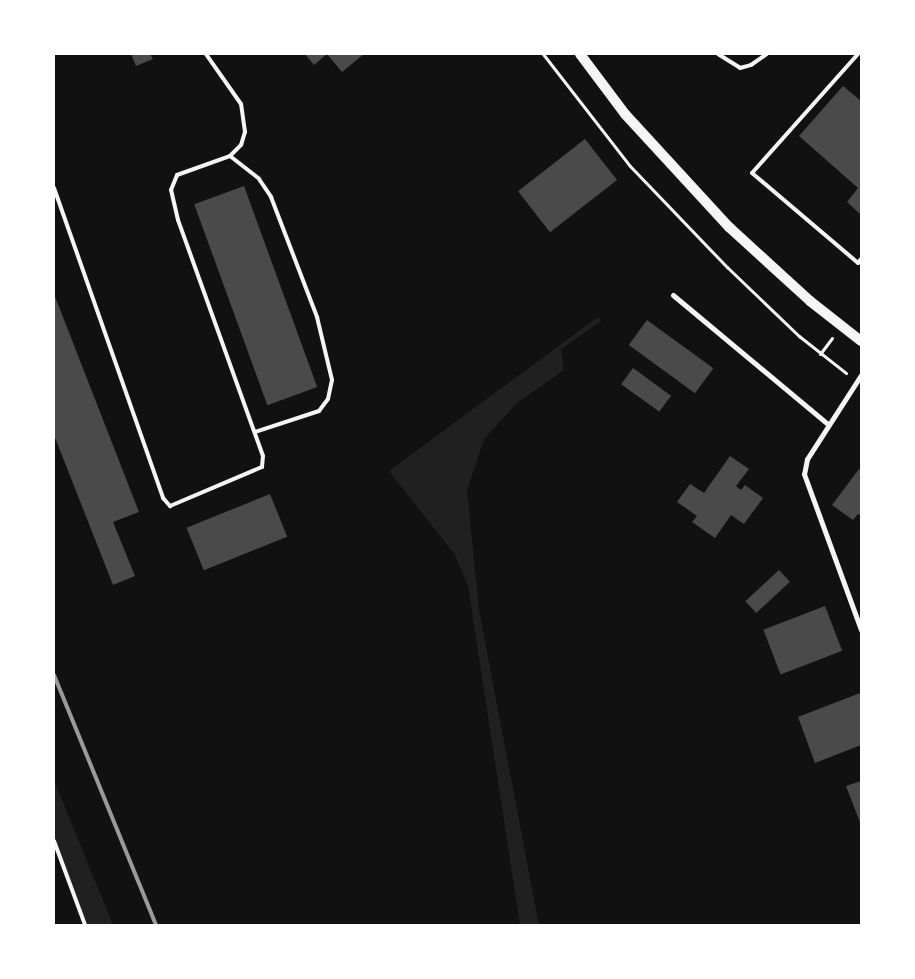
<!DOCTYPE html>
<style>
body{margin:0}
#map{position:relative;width:915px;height:979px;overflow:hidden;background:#111;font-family:"PT Sans Narrow",sans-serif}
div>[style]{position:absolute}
.green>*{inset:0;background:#202020}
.building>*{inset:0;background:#4a4a4a;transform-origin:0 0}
.path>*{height:3px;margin:-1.5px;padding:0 1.5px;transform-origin:1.5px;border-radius:1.5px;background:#f5f5f5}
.service>*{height:4px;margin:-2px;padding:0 2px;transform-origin:2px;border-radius:2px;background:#f5f5f5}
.minor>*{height:5px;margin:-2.5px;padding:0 2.5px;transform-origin:2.5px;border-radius:2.5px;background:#f5f5f5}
.secondary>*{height:10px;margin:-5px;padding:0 5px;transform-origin:5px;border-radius:5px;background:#f5f5f5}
.rail>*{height:4px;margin:-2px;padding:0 2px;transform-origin:2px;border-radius:2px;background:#9a9a9a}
span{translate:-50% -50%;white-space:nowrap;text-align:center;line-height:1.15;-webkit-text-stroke:5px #fff;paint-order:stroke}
.frame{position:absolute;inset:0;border:55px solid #fff;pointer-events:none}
</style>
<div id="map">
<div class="green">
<i style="clip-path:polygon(598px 317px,601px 321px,561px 349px,564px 370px,517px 403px,484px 439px,467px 490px,479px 610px,539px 925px,520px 925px,468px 586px,455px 555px,389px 471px)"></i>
<i style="clip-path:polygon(54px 780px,113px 925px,85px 925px,54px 841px)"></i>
</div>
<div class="building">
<i style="clip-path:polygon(131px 54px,150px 54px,153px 59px,136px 66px)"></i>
<i style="clip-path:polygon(305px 54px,364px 54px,342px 72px,327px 54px,314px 65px)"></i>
<i style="clip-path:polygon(843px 86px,861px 101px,861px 215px,847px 202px,858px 188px,799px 136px)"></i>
<i style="left:585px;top:139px;width:52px;height:85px;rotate:52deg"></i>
<i style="left:244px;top:186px;width:214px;height:53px;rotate:70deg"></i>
<i style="clip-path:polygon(54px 294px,139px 512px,113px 522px,135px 576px,113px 585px,54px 435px)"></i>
<i style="left:647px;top:320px;width:82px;height:31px;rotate:36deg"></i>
<i style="left:633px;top:368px;width:47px;height:20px;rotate:36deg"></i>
<i style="clip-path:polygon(730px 456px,749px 469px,736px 486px,741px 490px,745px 485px,763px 498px,744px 524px,731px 515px,715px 538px,692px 522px,697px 516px,677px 502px,690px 484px,704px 493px)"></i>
<i style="clip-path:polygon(859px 469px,861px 471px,861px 516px,858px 514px,853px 520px,832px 505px)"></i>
<i style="left:270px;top:494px;width:46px;height:90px;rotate:68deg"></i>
<i style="left:779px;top:570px;width:16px;height:46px;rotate:47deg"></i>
<i style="left:825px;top:606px;width:48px;height:66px;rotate:69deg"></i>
<i style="clip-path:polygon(860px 693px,861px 745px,815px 763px,798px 717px)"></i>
<i style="clip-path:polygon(861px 781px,861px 825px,846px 786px)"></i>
</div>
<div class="path">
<i style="left:543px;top:54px;width:142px;rotate:52.2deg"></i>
<i style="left:630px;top:166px;width:140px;rotate:46.2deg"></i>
<i style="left:727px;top:267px;width:100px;rotate:43.8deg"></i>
<i style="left:799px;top:336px;width:60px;rotate:38.2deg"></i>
<i style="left:820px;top:354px;width:20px;rotate:-53deg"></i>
</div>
<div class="service">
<i style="left:718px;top:54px;width:26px;rotate:32deg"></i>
<i style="left:740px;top:68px;width:11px;rotate:-15deg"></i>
<i style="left:751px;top:65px;width:19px;rotate:-35deg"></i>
<i style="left:858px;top:54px;width:159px;rotate:131.7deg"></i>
<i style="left:752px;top:173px;width:139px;rotate:40.3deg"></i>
<i style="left:858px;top:263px;width:5px;rotate:-53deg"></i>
<i style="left:230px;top:156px;width:37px;rotate:38deg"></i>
<i style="left:259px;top:179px;width:22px;rotate:56deg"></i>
<i style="left:271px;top:197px;width:129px;rotate:69deg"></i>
<i style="left:317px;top:317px;width:65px;rotate:76.6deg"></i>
<i style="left:332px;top:380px;width:19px;rotate:102deg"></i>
<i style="left:328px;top:399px;width:15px;rotate:127deg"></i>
<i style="left:319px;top:411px;width:67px;rotate:161.8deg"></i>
<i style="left:54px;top:188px;width:329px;rotate:70.6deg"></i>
<i style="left:163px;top:498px;width:11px;rotate:49deg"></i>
<i style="left:170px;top:506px;width:100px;rotate:-23deg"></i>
<i style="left:262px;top:467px;width:11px;rotate:-85deg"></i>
<i style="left:263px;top:456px;width:251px;rotate:-109.8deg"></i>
<i style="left:178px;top:220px;width:31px;rotate:-103deg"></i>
<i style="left:171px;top:190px;width:16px;rotate:-68deg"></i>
<i style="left:177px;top:175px;width:56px;rotate:-19.7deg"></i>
<i style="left:230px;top:156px;width:16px;rotate:-45deg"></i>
<i style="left:241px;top:145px;width:14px;rotate:-73deg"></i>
<i style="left:245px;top:132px;width:28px;rotate:-98deg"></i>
<i style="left:241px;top:104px;width:61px;rotate:-125deg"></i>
<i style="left:54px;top:841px;width:90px;rotate:69.7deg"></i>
</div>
<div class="minor">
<i style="left:673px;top:295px;width:202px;rotate:39.8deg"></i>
<i style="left:861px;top:375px;width:100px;rotate:122.7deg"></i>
<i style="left:807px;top:459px;width:15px;rotate:101deg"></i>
<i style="left:804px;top:474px;width:166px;rotate:69.9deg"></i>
</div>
<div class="secondary">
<i style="left:580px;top:54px;width:75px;rotate:53.1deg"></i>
<i style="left:625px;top:114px;width:154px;rotate:47.4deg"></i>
<i style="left:729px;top:227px;width:110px;rotate:42.4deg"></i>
<i style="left:810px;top:301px;width:65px;rotate:38.1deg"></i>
</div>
<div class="rail">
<i style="left:54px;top:675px;width:270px;rotate:67.8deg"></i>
</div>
<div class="frame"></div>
</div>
